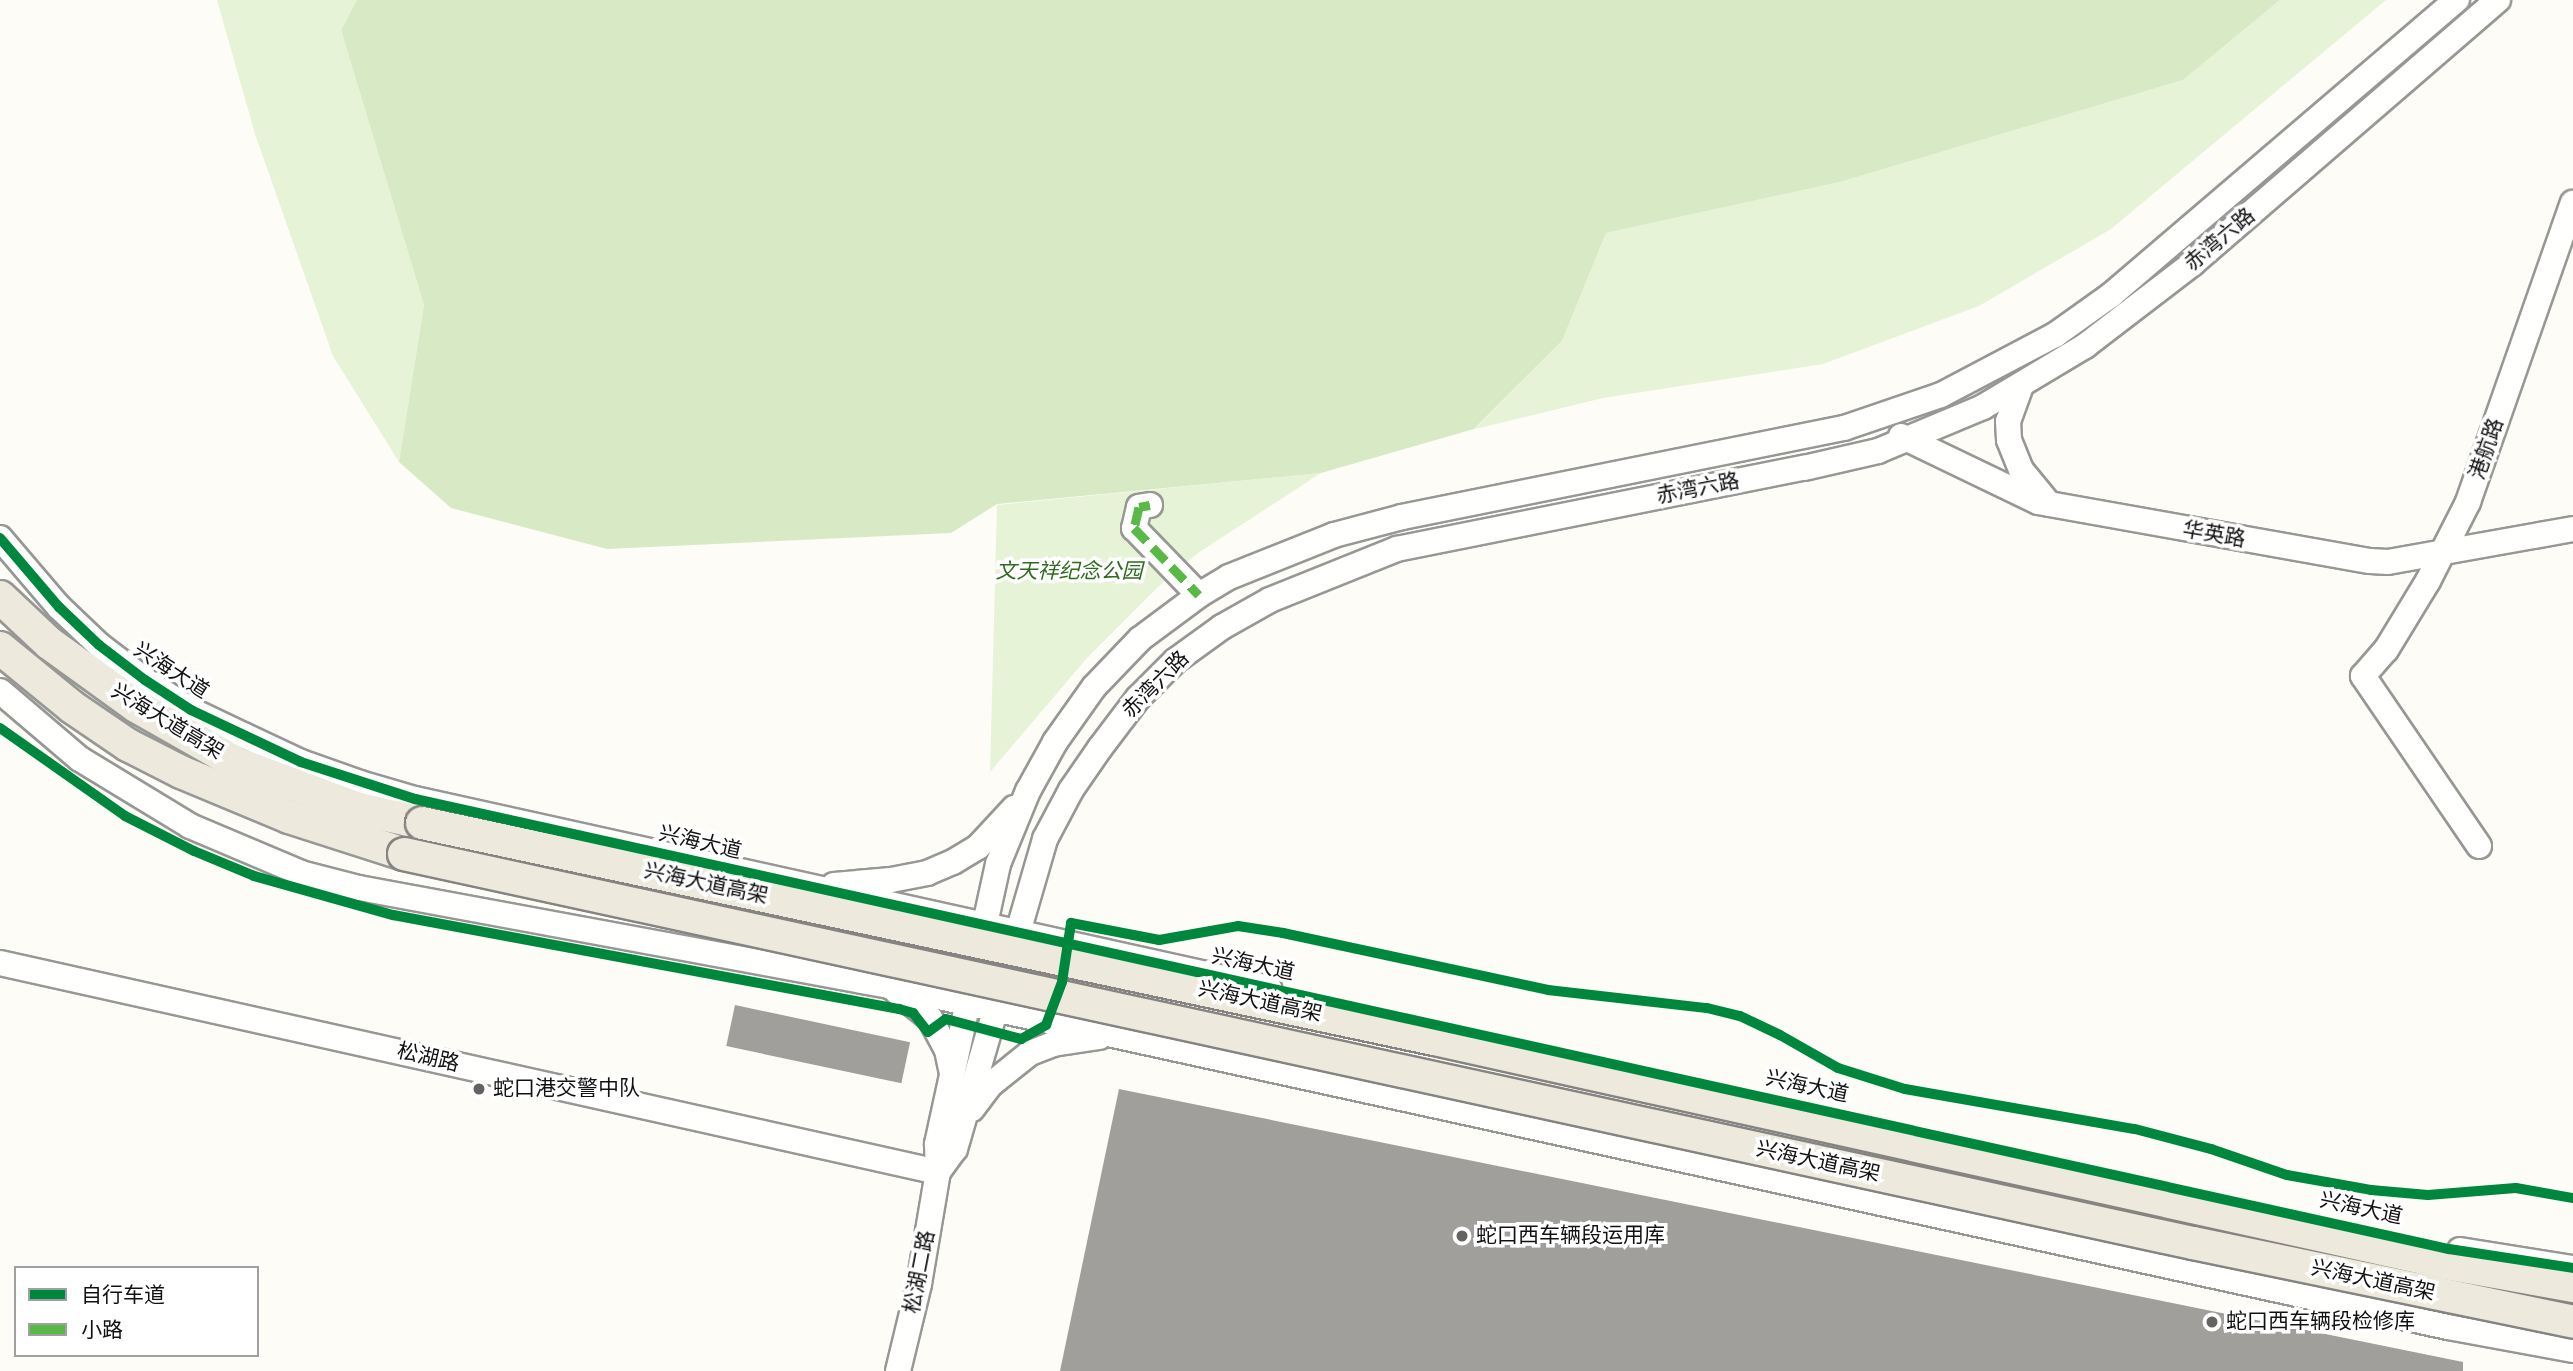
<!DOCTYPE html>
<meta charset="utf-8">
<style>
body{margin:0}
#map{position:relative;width:2573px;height:1371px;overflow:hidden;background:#fdfcf7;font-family:Spectral,"Noto Sans SC",serif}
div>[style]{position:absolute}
.green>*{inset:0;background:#e7f3d7}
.forest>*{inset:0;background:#d8eac5}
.building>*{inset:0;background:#a19f9c;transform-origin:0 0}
.roads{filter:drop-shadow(2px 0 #979795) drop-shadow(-2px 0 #979795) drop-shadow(0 2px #979795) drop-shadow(0 -2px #979795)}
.minor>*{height:24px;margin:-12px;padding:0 12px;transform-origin:12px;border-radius:12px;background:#fffffe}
.major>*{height:32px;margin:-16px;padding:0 16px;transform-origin:16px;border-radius:16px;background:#ede9dc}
.bridges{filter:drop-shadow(2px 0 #858482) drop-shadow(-2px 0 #858482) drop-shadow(0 2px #858482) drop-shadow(0 -2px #858482)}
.major-bridge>*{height:32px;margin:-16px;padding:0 16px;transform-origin:16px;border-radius:16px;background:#ede9dc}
.quiet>*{height:9px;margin-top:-4.5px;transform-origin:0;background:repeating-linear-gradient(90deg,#58b947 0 18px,transparent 0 27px)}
.cycleway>*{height:10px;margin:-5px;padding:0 5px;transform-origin:5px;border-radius:5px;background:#00873e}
.dots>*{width:19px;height:19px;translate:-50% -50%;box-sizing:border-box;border:4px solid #fff;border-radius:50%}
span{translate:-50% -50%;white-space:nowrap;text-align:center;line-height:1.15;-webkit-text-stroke:7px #fff;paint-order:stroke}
.street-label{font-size:21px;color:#111}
.park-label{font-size:21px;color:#2f6b1f;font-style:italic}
.poi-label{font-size:21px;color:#111}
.left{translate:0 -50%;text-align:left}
.legend{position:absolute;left:14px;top:1266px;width:245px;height:91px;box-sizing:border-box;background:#fff;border:2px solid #a0a0a0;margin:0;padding:9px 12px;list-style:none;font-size:21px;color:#111}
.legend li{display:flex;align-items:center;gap:14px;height:35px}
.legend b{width:35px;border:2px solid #a0a0a0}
</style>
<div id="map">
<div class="green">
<i style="clip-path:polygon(217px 0,357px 0,341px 30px,424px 305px,399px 462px,333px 356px,255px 134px)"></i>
<i style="clip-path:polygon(2280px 0,2386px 0,2111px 229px,1979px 306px,1823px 364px,1603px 398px,1475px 429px,1562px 341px,1606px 233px,1840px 182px,2183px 80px)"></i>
<i style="clip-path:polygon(1321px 473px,1198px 553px,1159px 586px,1087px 658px,990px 772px,997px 505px)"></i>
</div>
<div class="forest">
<i style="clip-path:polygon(357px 0,2280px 0,2183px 80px,1840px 182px,1606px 233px,1562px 341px,1474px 429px,1321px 473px,997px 504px,951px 533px,607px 549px,451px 508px,399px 462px,424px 305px,341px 30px)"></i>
</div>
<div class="building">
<i style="left:735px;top:1005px;width:179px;height:42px;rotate:12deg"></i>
<i style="clip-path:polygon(1119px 1089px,2463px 1362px,2463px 1371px,1060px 1371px)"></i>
</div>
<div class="roads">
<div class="minor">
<i style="left:2021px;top:386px;width:37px;rotate:110deg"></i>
<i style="left:2008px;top:421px;width:19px;rotate:87deg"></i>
<i style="left:2009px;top:440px;width:32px;rotate:68deg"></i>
<i style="left:2021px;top:470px;width:44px;rotate:50.5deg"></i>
<i style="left:1901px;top:436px;width:152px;rotate:25.7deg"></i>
<i style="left:2038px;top:502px;width:337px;rotate:10.1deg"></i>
<i style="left:2370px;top:561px;width:18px;rotate:3deg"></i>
<i style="left:2388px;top:562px;width:188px;rotate:-10.1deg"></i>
<i style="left:1150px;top:505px;width:11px;rotate:170deg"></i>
<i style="left:1139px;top:507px;width:22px;rotate:103deg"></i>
<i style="left:1134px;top:528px;width:93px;rotate:45.9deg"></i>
<i style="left:0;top:538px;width:91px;rotate:49.5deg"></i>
<i style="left:59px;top:607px;width:55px;rotate:43.5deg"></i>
<i style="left:99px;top:645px;width:58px;rotate:37.3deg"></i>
<i style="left:145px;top:680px;width:55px;rotate:33.1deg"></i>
<i style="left:191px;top:710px;width:58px;rotate:25.7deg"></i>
<i style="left:243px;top:735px;width:64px;rotate:25deg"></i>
<i style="left:301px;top:762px;width:63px;rotate:19.6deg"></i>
<i style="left:360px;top:783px;width:57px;rotate:16.2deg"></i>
<i style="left:415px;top:799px;width:875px;rotate:12.48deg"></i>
<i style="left:0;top:691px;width:105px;rotate:40.4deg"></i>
<i style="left:80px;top:759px;width:129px;rotate:31.3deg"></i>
<i style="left:190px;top:826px;width:121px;rotate:22.9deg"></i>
<i style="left:301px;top:873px;width:60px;rotate:14.5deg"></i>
<i style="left:359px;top:888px;width:539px;rotate:10.48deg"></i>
<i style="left:889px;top:986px;width:1596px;rotate:12.34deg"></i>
<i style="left:2448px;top:1327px;width:127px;rotate:10.4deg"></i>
<i style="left:2479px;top:846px;width:206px;rotate:-124.3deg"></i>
<i style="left:2363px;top:676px;width:35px;rotate:-49deg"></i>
<i style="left:2386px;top:650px;width:81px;rotate:-58.7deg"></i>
<i style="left:2428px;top:581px;width:89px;rotate:-63.1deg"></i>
<i style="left:2468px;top:502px;width:317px;rotate:-70.7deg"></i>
<i style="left:834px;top:885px;width:57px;rotate:-5deg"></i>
<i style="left:891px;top:880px;width:37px;rotate:-11deg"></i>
<i style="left:927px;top:873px;width:28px;rotate:-23deg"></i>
<i style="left:953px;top:862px;width:29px;rotate:-31deg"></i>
<i style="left:978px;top:847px;width:53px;rotate:-47.3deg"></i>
<i style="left:0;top:963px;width:961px;rotate:12.56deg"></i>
<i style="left:896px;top:991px;width:43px;rotate:38.5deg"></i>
<i style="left:930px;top:1018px;width:36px;rotate:62deg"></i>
<i style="left:947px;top:1050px;width:24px;rotate:78deg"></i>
<i style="left:972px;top:1109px;width:30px;rotate:-53deg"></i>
<i style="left:990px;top:1085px;width:51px;rotate:-38.7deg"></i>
<i style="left:1030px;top:1053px;width:25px;rotate:-21deg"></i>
<i style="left:1053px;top:1044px;width:47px;rotate:-8.7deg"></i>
<i style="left:938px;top:1172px;width:29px;rotate:-54deg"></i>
<i style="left:955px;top:1149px;width:323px;rotate:-73.8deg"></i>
<i style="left:1045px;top:839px;width:55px;rotate:-62deg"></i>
<i style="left:1071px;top:790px;width:51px;rotate:-55.4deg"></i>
<i style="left:1100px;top:748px;width:63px;rotate:-52.8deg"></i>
<i style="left:1138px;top:698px;width:52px;rotate:-45deg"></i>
<i style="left:1175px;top:661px;width:58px;rotate:-35.9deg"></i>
<i style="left:1222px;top:627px;width:55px;rotate:-29.4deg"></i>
<i style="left:1270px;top:600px;width:137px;rotate:-21.9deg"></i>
<i style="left:1397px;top:549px;width:415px;rotate:-11.3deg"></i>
<i style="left:1804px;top:468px;width:76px;rotate:-12.9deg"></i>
<i style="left:1878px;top:451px;width:114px;rotate:-22.7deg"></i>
<i style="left:1983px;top:407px;width:119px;rotate:-30.9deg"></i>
<i style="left:2085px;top:346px;width:136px;rotate:-37.5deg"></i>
<i style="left:2193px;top:263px;width:403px;rotate:-40.8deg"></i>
<i style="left:2460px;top:1250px;width:114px;rotate:9.1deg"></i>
<i style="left:898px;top:1371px;width:89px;rotate:-76.4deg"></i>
<i style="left:919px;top:1284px;width:114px;rotate:-80.4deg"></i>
<i style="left:938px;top:1172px;width:28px;rotate:-92deg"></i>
<i style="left:937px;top:1144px;width:287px;rotate:-77.7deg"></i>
<i style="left:998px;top:864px;width:79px;rotate:-67.7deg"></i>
<i style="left:1028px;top:791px;width:56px;rotate:-61.1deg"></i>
<i style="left:1055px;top:742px;width:67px;rotate:-54.7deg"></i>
<i style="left:1094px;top:687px;width:66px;rotate:-46.2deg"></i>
<i style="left:1140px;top:639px;width:74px;rotate:-36.7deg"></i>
<i style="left:1199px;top:595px;width:35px;rotate:-31deg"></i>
<i style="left:1229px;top:577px;width:113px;rotate:-21.8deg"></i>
<i style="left:1334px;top:535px;width:70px;rotate:-14.8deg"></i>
<i style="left:1402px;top:517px;width:451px;rotate:-11.4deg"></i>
<i style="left:1844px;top:428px;width:102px;rotate:-18.8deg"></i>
<i style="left:1941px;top:395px;width:129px;rotate:-27.8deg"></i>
<i style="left:2055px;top:335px;width:69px;rotate:-35.5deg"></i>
<i style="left:2111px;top:295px;width:455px;rotate:-40.5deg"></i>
</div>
<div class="major">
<i style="left:0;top:597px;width:67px;rotate:43.2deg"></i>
<i style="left:49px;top:643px;width:107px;rotate:35.9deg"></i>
<i style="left:136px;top:706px;width:117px;rotate:29.6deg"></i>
<i style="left:238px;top:764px;width:129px;rotate:20.4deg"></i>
<i style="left:359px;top:809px;width:65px;rotate:12.5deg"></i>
<i style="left:0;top:648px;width:93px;rotate:39.3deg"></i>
<i style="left:72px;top:707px;width:68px;rotate:34.2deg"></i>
<i style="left:128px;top:745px;width:59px;rotate:27deg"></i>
<i style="left:181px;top:772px;width:117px;rotate:22.6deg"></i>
<i style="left:289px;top:817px;width:121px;rotate:17.8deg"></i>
</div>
</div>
<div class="bridges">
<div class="major-bridge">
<i style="left:422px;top:823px;width:1035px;rotate:12.05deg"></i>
<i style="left:1434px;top:1039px;width:1036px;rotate:12.49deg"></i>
<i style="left:2445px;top:1263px;width:130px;rotate:10.2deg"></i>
<i style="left:404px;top:854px;width:1831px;rotate:12.27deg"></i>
<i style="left:2193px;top:1243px;width:388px;rotate:11.7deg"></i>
</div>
</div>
<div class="quiet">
<i style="left:1150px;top:505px;width:11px;rotate:170deg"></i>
<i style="left:1139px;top:507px;width:22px;rotate:103deg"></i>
<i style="left:1134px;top:528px;width:93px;rotate:45.9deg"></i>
</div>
<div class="cycleway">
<i style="left:0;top:538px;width:91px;rotate:49.5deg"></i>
<i style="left:59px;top:607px;width:55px;rotate:43.5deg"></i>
<i style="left:99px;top:645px;width:58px;rotate:37.3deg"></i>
<i style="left:145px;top:680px;width:55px;rotate:33.1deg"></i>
<i style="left:191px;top:710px;width:122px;rotate:25.3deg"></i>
<i style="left:301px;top:762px;width:120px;rotate:18deg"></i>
<i style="left:415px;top:799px;width:2083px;rotate:12.48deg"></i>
<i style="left:2449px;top:1249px;width:125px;rotate:8.7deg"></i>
<i style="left:0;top:728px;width:153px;rotate:35.1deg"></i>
<i style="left:125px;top:816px;width:77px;rotate:26.9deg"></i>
<i style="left:194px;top:851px;width:65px;rotate:22.6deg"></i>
<i style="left:254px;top:876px;width:144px;rotate:15.7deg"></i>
<i style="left:393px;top:915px;width:515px;rotate:10.52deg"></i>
<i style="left:899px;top:1009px;width:15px;rotate:16deg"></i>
<i style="left:913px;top:1013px;width:24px;rotate:52deg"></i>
<i style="left:928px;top:1032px;width:22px;rotate:-36deg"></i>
<i style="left:946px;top:1019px;width:78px;rotate:14.9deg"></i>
<i style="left:1021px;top:1039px;width:29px;rotate:-29deg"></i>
<i style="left:1046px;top:1025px;width:46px;rotate:-69.6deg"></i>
<i style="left:1062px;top:982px;width:60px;rotate:-81.3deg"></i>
<i style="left:1071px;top:923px;width:90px;rotate:10.9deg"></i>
<i style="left:1159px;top:940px;width:80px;rotate:-10deg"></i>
<i style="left:1238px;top:926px;width:46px;rotate:8.8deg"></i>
<i style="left:1283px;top:933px;width:271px;rotate:12.1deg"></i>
<i style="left:1548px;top:990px;width:160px;rotate:6.5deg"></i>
<i style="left:1707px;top:1008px;width:34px;rotate:14deg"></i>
<i style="left:1740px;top:1016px;width:44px;rotate:25.4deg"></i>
<i style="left:1780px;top:1035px;width:67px;rotate:29.6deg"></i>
<i style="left:1838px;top:1068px;width:70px;rotate:17.4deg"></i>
<i style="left:1905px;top:1089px;width:233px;rotate:9.9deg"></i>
<i style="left:2135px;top:1129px;width:79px;rotate:14.7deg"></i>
<i style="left:2211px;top:1149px;width:80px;rotate:18.9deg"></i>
<i style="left:2287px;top:1175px;width:85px;rotate:10.1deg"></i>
<i style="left:2371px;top:1190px;width:57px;rotate:5deg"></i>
<i style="left:2428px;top:1195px;width:88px;rotate:-4.5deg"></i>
<i style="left:2516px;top:1188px;width:58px;rotate:10deg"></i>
</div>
<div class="dots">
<i style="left:479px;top:1089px;background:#646362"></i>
<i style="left:1462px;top:1236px;background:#646362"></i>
<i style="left:2212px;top:1322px;background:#646362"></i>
</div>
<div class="street-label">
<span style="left:2220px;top:240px;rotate:-40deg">赤湾六路</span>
<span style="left:2487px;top:449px;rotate:-71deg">港航路</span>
<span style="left:1698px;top:489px;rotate:-11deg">赤湾六路</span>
<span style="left:2214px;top:535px;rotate:10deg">华英路</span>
<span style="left:171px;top:671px;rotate:33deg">兴海大道</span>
<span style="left:1156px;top:685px;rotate:-45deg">赤湾六路</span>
<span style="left:167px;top:722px;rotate:31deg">兴海大道高架</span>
<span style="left:700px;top:843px;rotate:13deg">兴海大道</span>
<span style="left:706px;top:884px;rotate:12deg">兴海大道高架</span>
<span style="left:1253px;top:965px;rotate:12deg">兴海大道</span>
<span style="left:1260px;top:1002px;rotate:12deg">兴海大道高架</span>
<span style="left:428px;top:1058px;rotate:13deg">松湖路</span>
<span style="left:1807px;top:1087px;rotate:12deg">兴海大道</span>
<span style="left:1818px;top:1162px;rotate:12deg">兴海大道高架</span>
<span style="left:2361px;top:1209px;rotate:12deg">兴海大道</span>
<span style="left:920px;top:1272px;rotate:-79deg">松湖二路</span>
<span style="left:2373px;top:1281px;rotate:12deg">兴海大道高架</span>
</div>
<div class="park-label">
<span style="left:1069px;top:572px">文天祥纪念公园</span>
</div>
<div class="poi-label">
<span class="left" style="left:493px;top:1089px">蛇口港交警中队</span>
<span class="left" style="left:1476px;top:1236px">蛇口西车辆段运用库</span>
<span class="left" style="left:2226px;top:1322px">蛇口西车辆段检修库</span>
</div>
<ul class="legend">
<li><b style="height:9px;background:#00873e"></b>自行车道</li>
<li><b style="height:9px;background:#58b947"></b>小路</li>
</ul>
</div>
